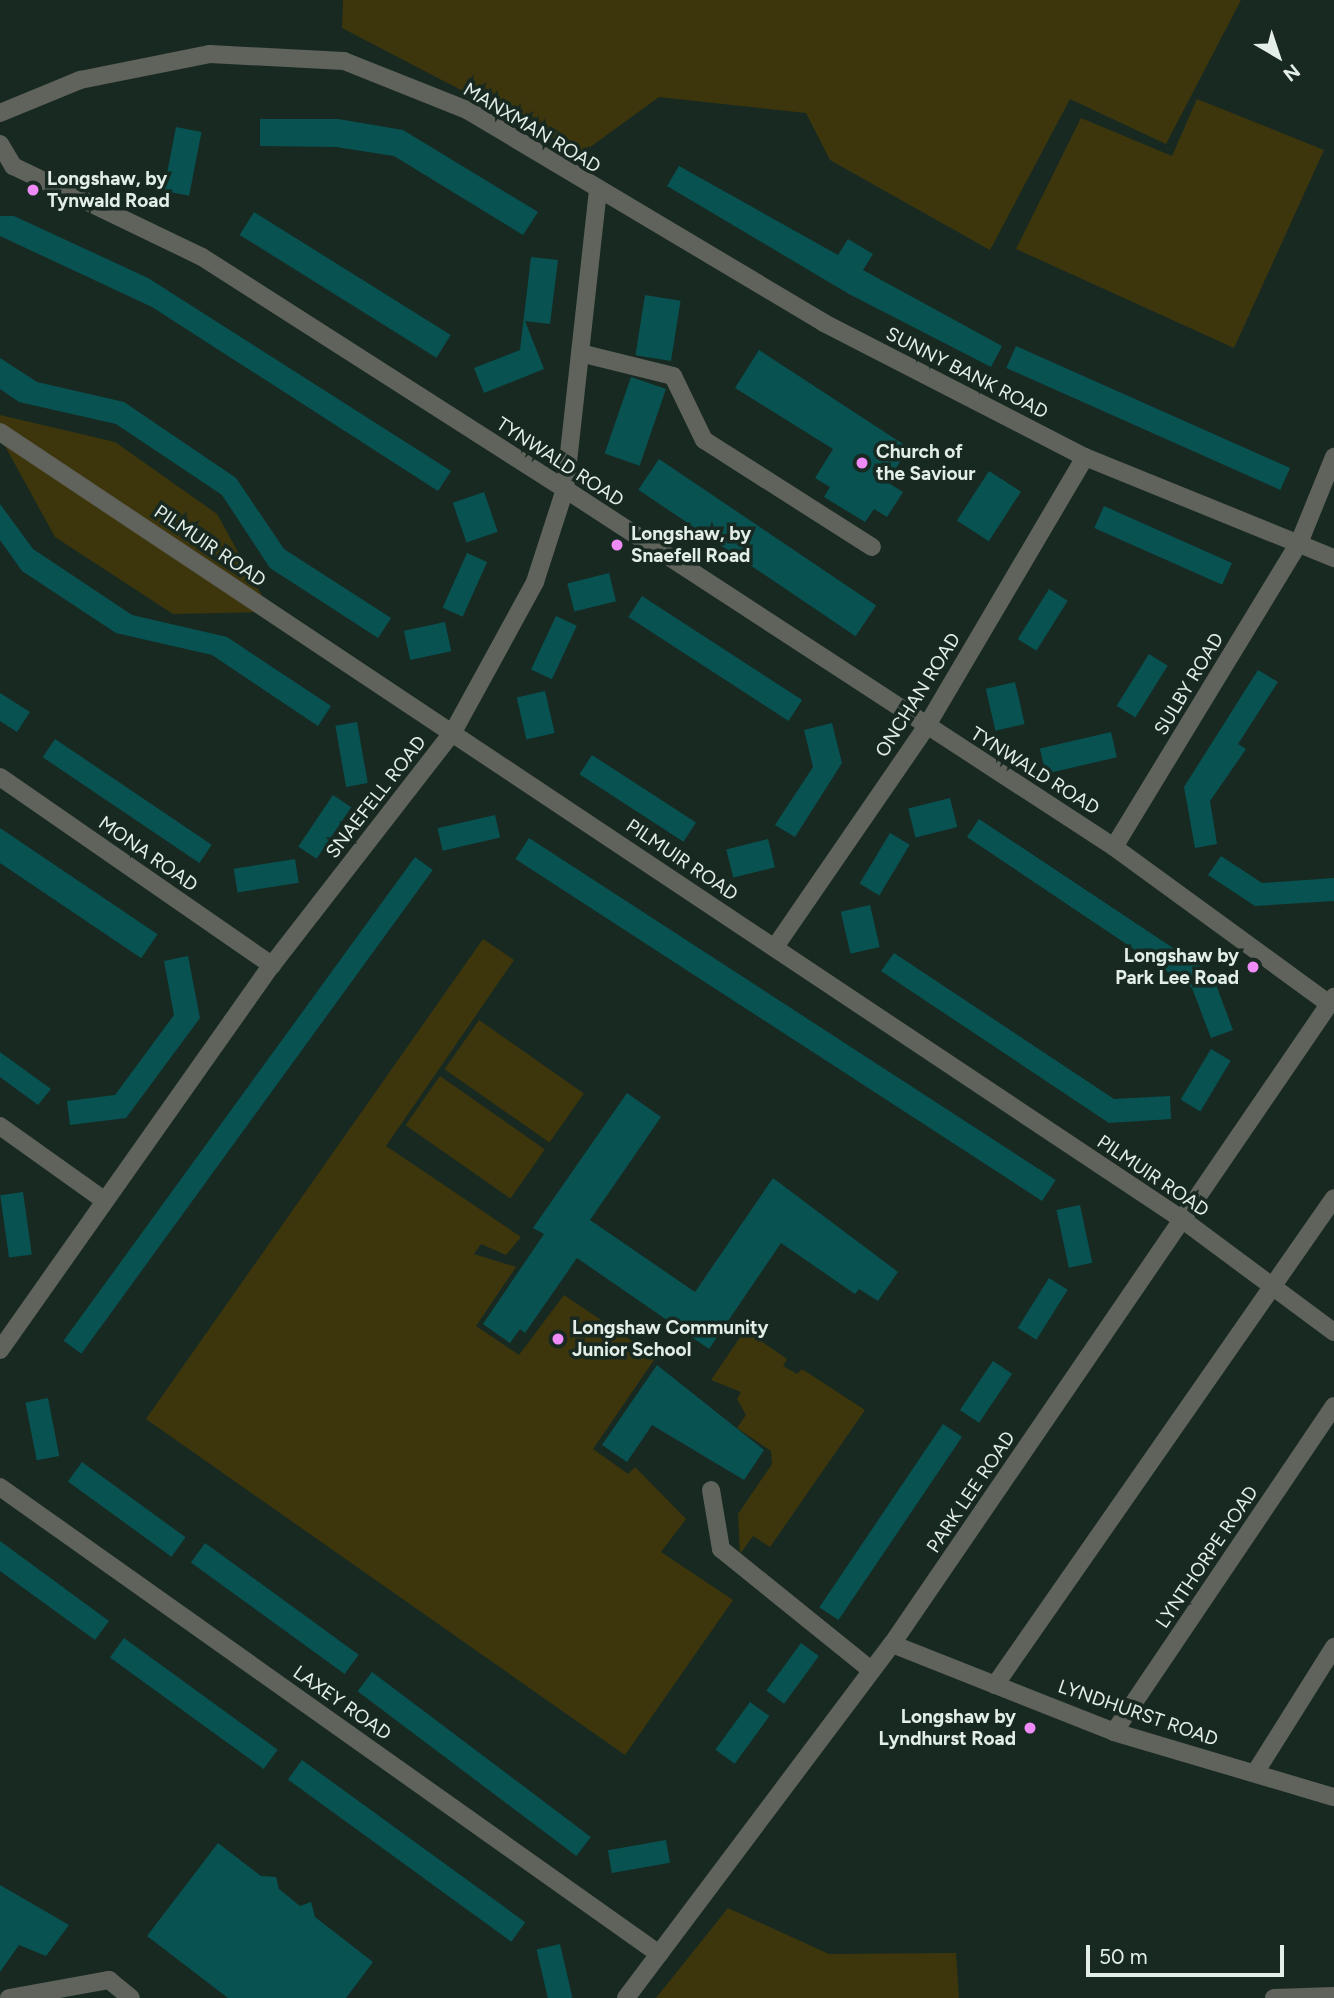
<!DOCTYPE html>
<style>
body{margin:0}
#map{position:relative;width:1334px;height:1998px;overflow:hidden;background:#182921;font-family:Figtree,sans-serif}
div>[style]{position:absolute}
.green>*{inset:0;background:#3d360d;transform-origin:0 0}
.building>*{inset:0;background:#085252;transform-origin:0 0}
.minor>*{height:18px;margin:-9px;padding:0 9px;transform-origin:9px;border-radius:9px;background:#5f635c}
.dots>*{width:19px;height:19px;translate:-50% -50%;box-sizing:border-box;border:4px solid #182921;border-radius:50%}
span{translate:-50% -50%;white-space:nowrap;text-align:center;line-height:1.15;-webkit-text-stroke:7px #182921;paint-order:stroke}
.street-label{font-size:19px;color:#e3eee8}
.poi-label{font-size:19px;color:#e3eee8;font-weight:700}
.left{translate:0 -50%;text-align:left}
.right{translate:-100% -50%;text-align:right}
.north{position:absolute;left:1243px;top:21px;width:70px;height:70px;-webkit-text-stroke:5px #182921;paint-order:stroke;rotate:141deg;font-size:19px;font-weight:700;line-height:28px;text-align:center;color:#e3eee8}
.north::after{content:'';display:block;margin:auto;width:24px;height:32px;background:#e3eee8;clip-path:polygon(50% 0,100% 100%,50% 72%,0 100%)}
.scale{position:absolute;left:1086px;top:1945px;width:198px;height:32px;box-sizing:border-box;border:4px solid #e3eee8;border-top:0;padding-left:9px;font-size:21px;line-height:24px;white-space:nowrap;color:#e3eee8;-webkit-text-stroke:5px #182921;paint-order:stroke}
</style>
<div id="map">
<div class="green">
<i style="clip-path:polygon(343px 0,1241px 0,1166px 144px,1070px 99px,990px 250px,830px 160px,806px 113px,659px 97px,582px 153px,342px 28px)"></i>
<i style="clip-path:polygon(1197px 99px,1324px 150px,1234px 348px,1016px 249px,1081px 118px,1172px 156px)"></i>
<i style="clip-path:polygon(0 415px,115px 442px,217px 514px,271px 612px,173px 614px,55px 537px,0 437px)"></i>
<i style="clip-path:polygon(483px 939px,514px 960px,386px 1146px,521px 1237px,506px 1255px,481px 1244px,474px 1254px,516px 1267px,476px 1326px,519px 1355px,564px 1295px,656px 1357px,593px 1449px,628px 1474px,635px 1467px,686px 1519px,661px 1552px,733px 1600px,625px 1755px,146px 1419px)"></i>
<i style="left:479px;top:1020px;width:128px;height:60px;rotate:35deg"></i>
<i style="left:440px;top:1076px;width:128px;height:60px;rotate:35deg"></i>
<i style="clip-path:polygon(745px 1330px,787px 1359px,783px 1366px,797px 1374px,802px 1369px,865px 1410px,770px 1547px,753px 1536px,740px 1554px,738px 1514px,772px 1464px,771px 1451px,737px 1428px,746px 1415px,737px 1399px,741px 1392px,711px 1380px)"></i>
<i style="clip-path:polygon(728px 1908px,829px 1954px,956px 1953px,959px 1998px,656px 1998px)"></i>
</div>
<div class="building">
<i style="clip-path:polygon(260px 119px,338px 119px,403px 130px,538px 212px,523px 235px,394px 156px,336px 147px,260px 146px)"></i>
<i style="left:176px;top:127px;width:26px;height:65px;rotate:11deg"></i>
<i style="clip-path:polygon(679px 166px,838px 255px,848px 239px,873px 254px,863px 270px,1002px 346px,991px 367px,849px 294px,667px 186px)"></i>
<i style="left:254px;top:212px;width:232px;height:27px;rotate:32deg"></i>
<i style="clip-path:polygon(0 216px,14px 216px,148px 278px,451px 471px,438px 491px,152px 307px,0 236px)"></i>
<i style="clip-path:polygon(531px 257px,558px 260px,550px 324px,525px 321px,544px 369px,484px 393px,474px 368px,520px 350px)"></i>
<i style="left:645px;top:295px;width:36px;height:61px;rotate:9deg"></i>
<i style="left:1016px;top:346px;width:300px;height:24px;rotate:24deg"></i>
<i style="clip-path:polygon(759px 350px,909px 448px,887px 482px,903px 492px,887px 517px,874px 509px,865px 522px,824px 497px,830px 487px,815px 478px,833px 449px,735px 388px)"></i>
<i style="clip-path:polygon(0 358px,37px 382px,124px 402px,236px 478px,284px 549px,391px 618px,378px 638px,270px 568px,222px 495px,116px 424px,19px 402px,0 389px)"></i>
<i style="left:631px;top:377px;width:37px;height:81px;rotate:19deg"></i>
<i style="left:659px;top:459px;width:262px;height:37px;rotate:34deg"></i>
<i style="left:989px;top:471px;width:38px;height:59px;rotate:33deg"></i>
<i style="left:484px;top:492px;width:42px;height:33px;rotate:71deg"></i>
<i style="clip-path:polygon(0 504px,33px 549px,132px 615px,227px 637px,331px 706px,318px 726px,212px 655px,116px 633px,22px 571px,0 540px)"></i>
<i style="left:1104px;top:506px;width:140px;height:24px;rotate:24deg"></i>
<i style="left:467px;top:553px;width:22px;height:60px;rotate:24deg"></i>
<i style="left:609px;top:573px;width:29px;height:43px;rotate:76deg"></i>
<i style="left:1049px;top:589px;width:22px;height:59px;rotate:32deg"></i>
<i style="left:642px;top:596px;width:191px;height:25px;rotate:33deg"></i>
<i style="left:556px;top:616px;width:23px;height:59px;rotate:25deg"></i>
<i style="left:445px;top:622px;width:30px;height:42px;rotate:78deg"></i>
<i style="left:1149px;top:654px;width:22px;height:61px;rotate:32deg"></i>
<i style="clip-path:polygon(1258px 670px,1278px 682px,1238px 744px,1246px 749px,1210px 801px,1217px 844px,1195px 848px,1184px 787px)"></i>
<i style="left:1015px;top:682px;width:43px;height:30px;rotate:77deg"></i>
<i style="left:545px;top:691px;width:43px;height:29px;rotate:77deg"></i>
<i style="clip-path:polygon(0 693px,30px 712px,17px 732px,0 721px)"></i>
<i style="left:357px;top:722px;width:62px;height:22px;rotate:80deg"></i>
<i style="clip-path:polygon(832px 723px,842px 763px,795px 837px,775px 825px,813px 767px,804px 730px)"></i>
<i style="left:1111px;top:732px;width:26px;height:73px;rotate:77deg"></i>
<i style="left:55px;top:739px;width:189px;height:22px;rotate:34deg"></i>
<i style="left:592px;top:755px;width:124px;height:23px;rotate:33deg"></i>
<i style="left:333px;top:795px;width:22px;height:62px;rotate:34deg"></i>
<i style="left:950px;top:798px;width:30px;height:43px;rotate:76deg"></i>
<i style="left:495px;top:815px;width:23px;height:59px;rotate:77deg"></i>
<i style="clip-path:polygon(979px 819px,1212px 974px,1233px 1030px,1211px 1038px,1192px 988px,967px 837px)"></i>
<i style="left:0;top:828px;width:190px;height:29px;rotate:34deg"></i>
<i style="left:890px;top:833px;width:23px;height:59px;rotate:31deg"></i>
<i style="left:529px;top:838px;width:628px;height:25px;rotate:33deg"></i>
<i style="left:768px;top:839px;width:29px;height:43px;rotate:76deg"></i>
<i style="clip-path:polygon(1221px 856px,1262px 883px,1334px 878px,1334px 901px,1255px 906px,1208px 875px)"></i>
<i style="left:415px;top:857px;width:22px;height:598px;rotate:36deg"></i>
<i style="left:295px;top:859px;width:24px;height:62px;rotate:81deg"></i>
<i style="left:870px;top:905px;width:43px;height:30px;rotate:77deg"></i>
<i style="clip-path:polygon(894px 953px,1114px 1099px,1170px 1096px,1171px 1119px,1109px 1123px,881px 971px)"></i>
<i style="clip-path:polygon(188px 956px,200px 1018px,126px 1118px,70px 1125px,67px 1101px,115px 1095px,174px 1015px,164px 961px)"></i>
<i style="left:1211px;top:1049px;width:23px;height:59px;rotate:31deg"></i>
<i style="clip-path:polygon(0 1052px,51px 1089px,38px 1105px,0 1077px)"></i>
<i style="clip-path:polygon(627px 1093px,661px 1117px,590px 1220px,695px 1292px,773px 1178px,898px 1272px,878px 1301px,859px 1289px,855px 1294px,781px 1243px,709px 1349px,577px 1258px,525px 1333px,520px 1329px,510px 1343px,483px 1324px,544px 1234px,533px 1228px)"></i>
<i style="left:23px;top:1192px;width:63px;height:23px;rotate:82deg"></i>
<i style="left:1080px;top:1205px;width:59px;height:24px;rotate:78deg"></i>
<i style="left:1049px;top:1278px;width:22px;height:59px;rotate:32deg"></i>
<i style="left:993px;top:1361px;width:23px;height:59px;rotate:34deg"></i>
<i style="clip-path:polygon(657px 1365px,764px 1450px,744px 1480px,652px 1425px,627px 1462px,602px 1445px)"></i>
<i style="left:48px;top:1398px;width:59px;height:23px;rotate:79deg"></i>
<i style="left:943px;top:1424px;width:23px;height:221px;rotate:34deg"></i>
<i style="left:82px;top:1462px;width:128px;height:24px;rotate:36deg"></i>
<i style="clip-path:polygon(0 1541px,109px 1621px,95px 1640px,0 1571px)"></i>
<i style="left:205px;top:1543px;width:190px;height:24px;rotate:36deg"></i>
<i style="left:124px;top:1638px;width:190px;height:24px;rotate:36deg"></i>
<i style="left:801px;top:1643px;width:22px;height:59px;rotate:36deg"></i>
<i style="left:372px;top:1672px;width:274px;height:24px;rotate:37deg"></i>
<i style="left:750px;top:1702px;width:24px;height:59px;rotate:36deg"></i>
<i style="left:302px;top:1760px;width:276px;height:24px;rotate:36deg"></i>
<i style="left:666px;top:1840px;width:23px;height:59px;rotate:80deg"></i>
<i style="clip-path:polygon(218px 1843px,261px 1876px,276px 1877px,279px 1889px,300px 1906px,311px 1902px,315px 1917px,373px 1962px,346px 1998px,228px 1998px,147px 1936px)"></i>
<i style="clip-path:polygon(0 1885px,69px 1925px,46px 1956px,19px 1945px,0 1972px)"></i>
<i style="left:560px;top:1944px;width:55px;height:24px;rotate:77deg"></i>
</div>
<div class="minor">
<i style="left:0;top:113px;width:87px;rotate:-22.4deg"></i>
<i style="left:80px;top:80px;width:133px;rotate:-11.3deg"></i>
<i style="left:210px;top:54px;width:134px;rotate:3deg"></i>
<i style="left:344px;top:61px;width:132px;rotate:21.7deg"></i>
<i style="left:467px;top:110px;width:416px;rotate:30.8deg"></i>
<i style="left:824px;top:323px;width:293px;rotate:27.2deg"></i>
<i style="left:1085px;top:457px;width:269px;rotate:22.1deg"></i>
<i style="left:0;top:144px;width:26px;rotate:59deg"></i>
<i style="left:13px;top:166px;width:210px;rotate:25.7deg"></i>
<i style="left:202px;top:257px;width:431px;rotate:32.6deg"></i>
<i style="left:565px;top:489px;width:655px;rotate:33.11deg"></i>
<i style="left:1114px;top:847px;width:266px;rotate:36.1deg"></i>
<i style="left:580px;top:353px;width:96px;rotate:13.9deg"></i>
<i style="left:673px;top:376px;width:71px;rotate:64.2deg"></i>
<i style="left:704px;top:440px;width:199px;rotate:32.5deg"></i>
<i style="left:0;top:432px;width:1421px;rotate:33.67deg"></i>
<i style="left:1183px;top:1220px;width:188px;rotate:36.6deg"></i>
<i style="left:0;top:777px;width:331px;rotate:34.7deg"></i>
<i style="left:1114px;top:847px;width:356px;rotate:-58.7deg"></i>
<i style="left:1299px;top:543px;width:93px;rotate:-67.9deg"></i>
<i style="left:775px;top:947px;width:267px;rotate:-55.5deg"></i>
<i style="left:926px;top:727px;width:313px;rotate:-59.5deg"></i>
<i style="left:0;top:1126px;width:129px;rotate:35.5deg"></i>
<i style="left:0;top:1350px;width:471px;rotate:-54.8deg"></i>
<i style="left:272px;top:965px;width:295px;rotate:-52.2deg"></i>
<i style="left:453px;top:732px;width:171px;rotate:-61.3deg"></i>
<i style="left:535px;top:582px;width:98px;rotate:-72.1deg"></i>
<i style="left:565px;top:489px;width:300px;rotate:-83.7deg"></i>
<i style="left:0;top:1487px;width:808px;rotate:35.32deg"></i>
<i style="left:711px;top:1490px;width:60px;rotate:80.4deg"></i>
<i style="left:721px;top:1549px;width:193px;rotate:38.9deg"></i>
<i style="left:892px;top:1644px;width:239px;rotate:21.6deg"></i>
<i style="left:1114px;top:1732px;width:229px;rotate:16.5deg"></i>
<i style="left:995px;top:1685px;width:593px;rotate:-55.16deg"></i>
<i style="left:1114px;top:1732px;width:393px;rotate:-56deg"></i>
<i style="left:1255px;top:1773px;width:149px;rotate:-57.9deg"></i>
<i style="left:9px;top:1998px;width:102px;rotate:-10.2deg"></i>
<i style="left:109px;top:1980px;width:28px;rotate:39deg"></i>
<i style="left:626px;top:1998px;width:443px;rotate:-53.1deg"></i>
<i style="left:892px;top:1644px;width:784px;rotate:-55.66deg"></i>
<i style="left:1274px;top:1998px;width:60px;rotate:-1.9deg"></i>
</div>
<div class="dots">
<i style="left:33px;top:190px;background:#ef8bf6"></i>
<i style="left:862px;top:463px;background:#ef8bf6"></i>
<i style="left:617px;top:545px;background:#ef8bf6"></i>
<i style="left:1253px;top:967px;background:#ef8bf6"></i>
<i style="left:558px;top:1339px;background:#ef8bf6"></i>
<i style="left:1030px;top:1728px;background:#ef8bf6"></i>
</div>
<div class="street-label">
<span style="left:532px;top:128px;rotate:31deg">MANXMAN ROAD</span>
<span style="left:967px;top:373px;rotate:27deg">SUNNY BANK ROAD</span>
<span style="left:560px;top:462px;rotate:33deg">TYNWALD ROAD</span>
<span style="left:210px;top:546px;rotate:34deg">PILMUIR ROAD</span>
<span style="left:1189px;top:684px;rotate:-59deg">SULBY ROAD</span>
<span style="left:918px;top:695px;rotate:-58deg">ONCHAN ROAD</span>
<span style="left:1035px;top:771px;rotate:32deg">TYNWALD ROAD</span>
<span style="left:376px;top:797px;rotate:-52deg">SNAEFELL ROAD</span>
<span style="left:148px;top:854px;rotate:35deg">MONA ROAD</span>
<span style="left:682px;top:860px;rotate:34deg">PILMUIR ROAD</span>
<span style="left:1153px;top:1176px;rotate:34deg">PILMUIR ROAD</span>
<span style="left:971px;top:1492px;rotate:-56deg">PARK LEE ROAD</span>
<span style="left:1207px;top:1557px;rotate:-56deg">LYNTHORPE ROAD</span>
<span style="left:342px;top:1703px;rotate:35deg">LAXEY ROAD</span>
<span style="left:1138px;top:1713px;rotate:19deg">LYNDHURST ROAD</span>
</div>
<div class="poi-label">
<span class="left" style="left:47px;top:190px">Longshaw, by<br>Tynwald Road</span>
<span class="left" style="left:876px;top:463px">Church of<br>the Saviour</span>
<span class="left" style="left:631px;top:545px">Longshaw, by<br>Snaefell Road</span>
<span class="right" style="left:1239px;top:967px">Longshaw by<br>Park Lee Road</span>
<span class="left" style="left:572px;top:1339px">Longshaw Community<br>Junior School</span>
<span class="right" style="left:1016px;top:1728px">Longshaw by<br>Lyndhurst Road</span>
</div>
<div class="north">N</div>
<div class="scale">50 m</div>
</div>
